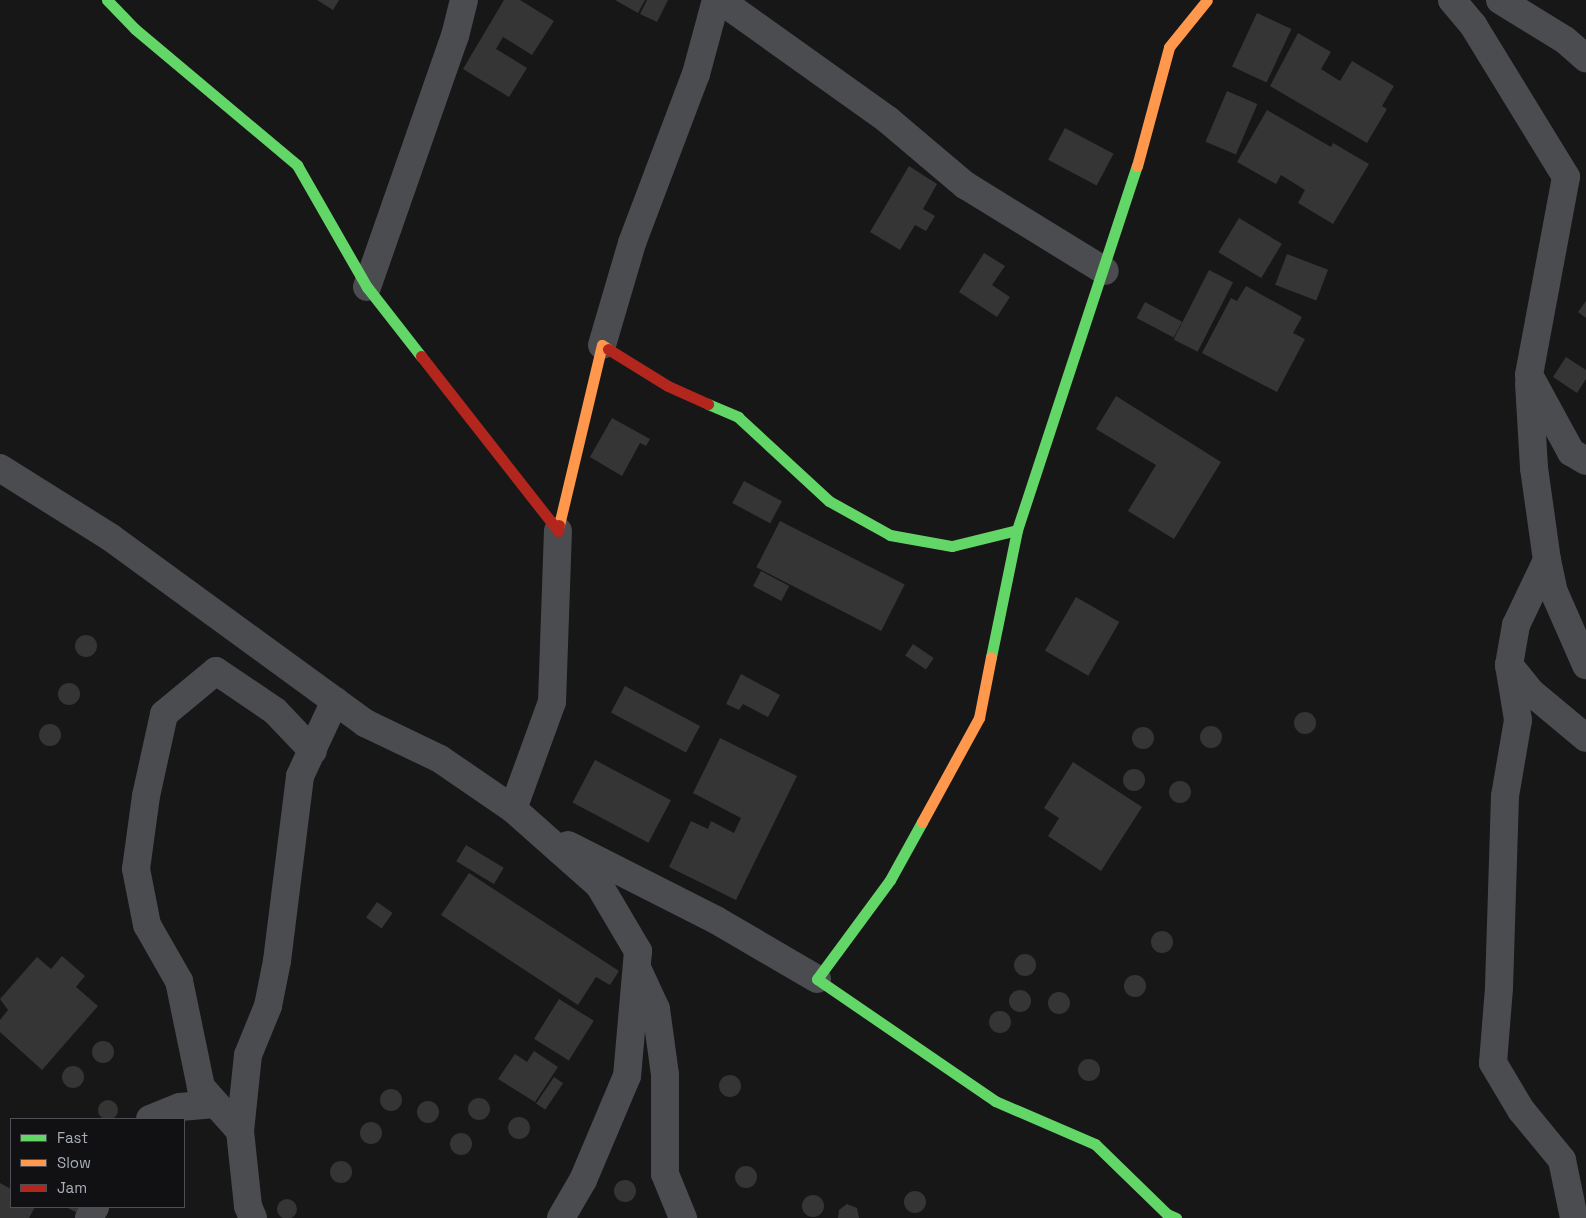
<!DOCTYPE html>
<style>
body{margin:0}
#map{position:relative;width:1586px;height:1218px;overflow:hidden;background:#171717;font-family:"Space Grotesk",sans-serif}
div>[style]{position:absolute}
.building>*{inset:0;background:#353536;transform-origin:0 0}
.round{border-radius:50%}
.street>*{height:28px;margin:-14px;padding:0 14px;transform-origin:14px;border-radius:14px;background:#4b4c50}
.fast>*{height:11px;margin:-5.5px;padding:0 5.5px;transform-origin:5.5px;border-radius:5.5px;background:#63d668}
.slow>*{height:11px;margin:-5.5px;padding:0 5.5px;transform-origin:5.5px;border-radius:5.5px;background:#ff974d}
.jam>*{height:11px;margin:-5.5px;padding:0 5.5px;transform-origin:5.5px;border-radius:5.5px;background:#b3261e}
span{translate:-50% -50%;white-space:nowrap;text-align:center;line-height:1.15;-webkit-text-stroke:5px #111113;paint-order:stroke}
.legend{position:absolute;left:10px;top:1118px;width:175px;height:90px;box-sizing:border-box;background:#111113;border:1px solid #4d4f55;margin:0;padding:6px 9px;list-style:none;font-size:15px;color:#a8adb8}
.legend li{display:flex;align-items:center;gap:10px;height:25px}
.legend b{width:25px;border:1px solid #4d4f55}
</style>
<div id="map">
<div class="building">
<i style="clip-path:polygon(317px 0,339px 0,333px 10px)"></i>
<i style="clip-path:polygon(504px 0,520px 0,554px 21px,532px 55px,503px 37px,496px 49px,527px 68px,509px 97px,463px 69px)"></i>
<i style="clip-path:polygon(615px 0,645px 0,638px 13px)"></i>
<i style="clip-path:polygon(647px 0,668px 0,657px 22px,640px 14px)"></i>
<i style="left:1257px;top:13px;width:38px;height:59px;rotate:25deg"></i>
<i style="clip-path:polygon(1298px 33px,1331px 52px,1321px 69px,1340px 81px,1352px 61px,1394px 86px,1382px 106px,1387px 109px,1367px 143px,1270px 86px)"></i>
<i style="left:1227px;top:91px;width:33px;height:55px;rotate:23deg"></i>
<i style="clip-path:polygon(1267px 110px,1331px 147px,1333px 143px,1369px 164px,1333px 224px,1298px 203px,1305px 190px,1281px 175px,1276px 184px,1237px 162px)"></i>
<i style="left:1065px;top:128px;width:55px;height:36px;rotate:28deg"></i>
<i style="clip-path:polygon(909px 166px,937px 184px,923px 209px,935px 216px,926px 231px,915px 225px,900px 250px,870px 232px)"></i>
<i style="left:1239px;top:218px;width:50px;height:40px;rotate:31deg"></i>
<i style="clip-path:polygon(984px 253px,1005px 266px,992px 285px,1010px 297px,997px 317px,959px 292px)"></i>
<i style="left:1287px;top:254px;width:44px;height:33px;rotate:21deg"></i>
<i style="left:1209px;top:270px;width:27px;height:78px;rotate:27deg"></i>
<i style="clip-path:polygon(1246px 286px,1302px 317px,1293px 333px,1305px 339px,1277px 392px,1202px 353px,1231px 298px,1237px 301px)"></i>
<i style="clip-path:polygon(1586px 301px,1586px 318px,1578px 312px)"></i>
<i style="left:1145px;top:302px;width:42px;height:18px;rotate:28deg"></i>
<i style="clip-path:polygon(1566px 357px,1586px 370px,1586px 379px,1577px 393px,1553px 377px)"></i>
<i style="clip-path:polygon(1116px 396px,1221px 462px,1174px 539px,1128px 511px,1156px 465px,1096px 429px)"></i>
<i style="clip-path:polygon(612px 418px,650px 439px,646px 446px,640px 443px,622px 476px,590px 457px)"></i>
<i style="left:744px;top:481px;width:43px;height:25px;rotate:28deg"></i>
<i style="left:780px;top:521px;width:140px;height:52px;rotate:27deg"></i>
<i style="left:761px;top:571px;width:32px;height:17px;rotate:28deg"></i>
<i style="left:1076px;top:597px;width:50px;height:62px;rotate:30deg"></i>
<i class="round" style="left:75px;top:635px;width:22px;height:22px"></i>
<i style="left:913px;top:644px;width:25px;height:14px;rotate:34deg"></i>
<i style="clip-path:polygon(741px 674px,780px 695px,768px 717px,743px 704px,739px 710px,726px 704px)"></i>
<i class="round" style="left:58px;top:683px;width:22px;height:22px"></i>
<i style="left:625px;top:686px;width:85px;height:30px;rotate:28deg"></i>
<i class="round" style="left:1294px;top:712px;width:22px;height:22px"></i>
<i class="round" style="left:39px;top:724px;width:22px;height:22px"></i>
<i class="round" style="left:1200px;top:726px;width:22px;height:22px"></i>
<i class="round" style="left:1132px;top:727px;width:22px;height:22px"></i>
<i style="clip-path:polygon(720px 738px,797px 776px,736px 900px,669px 867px,691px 821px,708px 829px,711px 821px,734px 833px,741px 818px,693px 793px)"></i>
<i style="left:595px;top:760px;width:86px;height:48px;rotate:28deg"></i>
<i style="clip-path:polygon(1073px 762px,1142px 807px,1101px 871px,1048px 836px,1059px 818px,1044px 808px)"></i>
<i class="round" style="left:1123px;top:769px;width:22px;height:22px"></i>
<i class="round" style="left:1169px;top:781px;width:22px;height:22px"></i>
<i style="left:466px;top:845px;width:44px;height:19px;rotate:31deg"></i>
<i style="clip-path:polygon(469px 873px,619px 971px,610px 985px,596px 977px,578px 1005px,441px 915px)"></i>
<i style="left:377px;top:902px;width:19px;height:19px;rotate:35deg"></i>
<i class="round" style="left:1151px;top:931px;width:22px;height:22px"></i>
<i class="round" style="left:1014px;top:954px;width:22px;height:22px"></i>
<i style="clip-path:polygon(62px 956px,85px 976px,76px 987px,98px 1006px,42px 1070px,0 1032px,0 1020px,8px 1010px,0 999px,37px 957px,51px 969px)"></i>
<i class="round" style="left:1124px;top:975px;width:22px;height:22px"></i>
<i class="round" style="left:1009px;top:990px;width:22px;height:22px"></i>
<i class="round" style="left:1048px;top:992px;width:22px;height:22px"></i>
<i style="left:559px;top:999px;width:41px;height:47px;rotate:32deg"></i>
<i class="round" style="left:989px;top:1011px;width:22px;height:22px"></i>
<i class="round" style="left:92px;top:1041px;width:22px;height:22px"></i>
<i style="clip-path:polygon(534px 1051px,558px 1067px,535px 1102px,498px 1079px,515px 1054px,527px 1062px)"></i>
<i class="round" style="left:1078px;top:1059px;width:22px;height:22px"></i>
<i class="round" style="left:62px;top:1066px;width:22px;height:22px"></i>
<i class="round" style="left:719px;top:1075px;width:22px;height:22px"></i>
<i style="left:554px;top:1077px;width:11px;height:32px;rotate:34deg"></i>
<i class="round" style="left:380px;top:1089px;width:22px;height:22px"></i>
<i class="round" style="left:468px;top:1098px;width:22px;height:22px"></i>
<i class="round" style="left:98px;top:1100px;width:20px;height:20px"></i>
<i class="round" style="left:417px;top:1101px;width:22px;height:22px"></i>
<i class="round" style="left:508px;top:1117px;width:22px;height:22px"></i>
<i class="round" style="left:360px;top:1122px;width:22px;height:22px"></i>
<i class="round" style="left:450px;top:1133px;width:22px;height:22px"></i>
<i class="round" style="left:330px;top:1161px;width:22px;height:22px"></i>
<i class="round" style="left:735px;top:1166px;width:22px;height:22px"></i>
<i class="round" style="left:614px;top:1180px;width:22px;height:22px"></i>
<i style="clip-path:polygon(0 1183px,11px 1189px,11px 1207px,35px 1207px,29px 1218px,0 1218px)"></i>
<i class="round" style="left:904px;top:1191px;width:22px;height:22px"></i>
<i class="round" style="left:802px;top:1195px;width:22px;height:22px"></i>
<i class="round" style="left:277px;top:1199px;width:20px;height:20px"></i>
<i style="clip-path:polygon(847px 1204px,857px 1208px,859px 1218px,838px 1218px,839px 1210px)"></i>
<i style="clip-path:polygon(66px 1207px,86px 1207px,81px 1215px)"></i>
</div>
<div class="street">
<i style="left:720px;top:0;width:206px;rotate:35.5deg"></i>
<i style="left:888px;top:120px;width:101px;rotate:40.2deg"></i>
<i style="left:965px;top:185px;width:164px;rotate:31.6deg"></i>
<i style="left:1452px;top:0;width:33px;rotate:50deg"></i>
<i style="left:1473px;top:25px;width:178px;rotate:58.5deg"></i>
<i style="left:1566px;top:177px;width:201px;rotate:100.6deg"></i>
<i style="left:1529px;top:375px;width:88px;rotate:61.4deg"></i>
<i style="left:1571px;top:452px;width:17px;rotate:31deg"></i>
<i style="left:1500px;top:0;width:76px;rotate:31.6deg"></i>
<i style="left:1565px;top:40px;width:28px;rotate:41deg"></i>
<i style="left:367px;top:287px;width:266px;rotate:-70.7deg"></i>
<i style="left:455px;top:36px;width:37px;rotate:-76deg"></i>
<i style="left:602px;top:345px;width:106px;rotate:-73.6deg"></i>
<i style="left:632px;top:243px;width:181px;rotate:-69.3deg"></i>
<i style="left:696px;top:74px;width:77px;rotate:-74.9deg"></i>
<i style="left:1529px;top:383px;width:85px;rotate:86.6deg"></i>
<i style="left:1534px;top:468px;width:93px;rotate:82deg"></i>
<i style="left:1547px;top:560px;width:33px;rotate:78deg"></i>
<i style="left:1554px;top:592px;width:80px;rotate:66.3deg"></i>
<i style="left:0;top:468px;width:130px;rotate:32.1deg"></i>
<i style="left:110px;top:537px;width:316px;rotate:36.1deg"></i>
<i style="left:365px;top:723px;width:83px;rotate:25.6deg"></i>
<i style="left:440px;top:759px;width:88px;rotate:34.4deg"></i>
<i style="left:513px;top:809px;width:115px;rotate:41.5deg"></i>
<i style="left:599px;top:885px;width:77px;rotate:59.4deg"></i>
<i style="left:638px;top:951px;width:125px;rotate:95deg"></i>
<i style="left:627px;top:1076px;width:113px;rotate:112.9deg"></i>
<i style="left:583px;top:1180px;width:44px;rotate:120.1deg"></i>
<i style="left:1547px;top:560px;width:72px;rotate:115.5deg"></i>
<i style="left:1516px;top:625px;width:41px;rotate:99.9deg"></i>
<i style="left:1509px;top:665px;width:36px;rotate:51deg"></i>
<i style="left:1532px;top:693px;width:70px;rotate:39.8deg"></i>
<i style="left:1509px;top:665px;width:56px;rotate:80.7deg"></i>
<i style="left:1518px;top:720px;width:77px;rotate:99.7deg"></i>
<i style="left:1505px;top:796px;width:192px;rotate:91.8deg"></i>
<i style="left:1499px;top:988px;width:75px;rotate:94.6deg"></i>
<i style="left:1493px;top:1063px;width:55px;rotate:59.2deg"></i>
<i style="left:1521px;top:1110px;width:65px;rotate:50.6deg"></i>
<i style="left:1562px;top:1160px;width:59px;rotate:78.3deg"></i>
<i style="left:513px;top:809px;width:114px;rotate:-70deg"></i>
<i style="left:552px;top:702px;width:171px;rotate:-88deg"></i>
<i style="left:568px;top:845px;width:166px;rotate:26.9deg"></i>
<i style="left:716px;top:920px;width:117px;rotate:30.3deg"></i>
<i style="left:637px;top:968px;width:45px;rotate:65.1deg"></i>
<i style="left:656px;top:1009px;width:67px;rotate:82.2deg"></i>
<i style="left:665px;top:1075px;width:99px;rotate:90deg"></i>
<i style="left:665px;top:1174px;width:48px;rotate:67.8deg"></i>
<i style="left:150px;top:1119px;width:32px;rotate:-22deg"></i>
<i style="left:180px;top:1107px;width:35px;rotate:-5deg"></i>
<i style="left:240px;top:1131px;width:59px;rotate:-131.6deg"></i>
<i style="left:201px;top:1087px;width:108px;rotate:-101.7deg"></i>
<i style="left:179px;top:981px;width:64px;rotate:-119.7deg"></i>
<i style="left:147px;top:925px;width:57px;rotate:-101.1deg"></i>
<i style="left:136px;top:869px;width:74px;rotate:-82.2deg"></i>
<i style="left:146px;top:796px;width:84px;rotate:-77.6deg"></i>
<i style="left:164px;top:714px;width:67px;rotate:-39.6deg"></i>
<i style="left:216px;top:671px;width:71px;rotate:34.1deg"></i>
<i style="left:275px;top:711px;width:55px;rotate:46.5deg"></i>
<i style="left:89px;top:1218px;width:13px;rotate:-61deg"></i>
<i style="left:253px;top:1218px;width:13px;rotate:-113deg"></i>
<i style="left:248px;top:1206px;width:75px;rotate:-96.1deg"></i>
<i style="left:240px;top:1131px;width:76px;rotate:-84deg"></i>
<i style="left:248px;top:1055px;width:53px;rotate:-67.8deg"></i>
<i style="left:268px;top:1006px;width:46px;rotate:-78.7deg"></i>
<i style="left:277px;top:961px;width:186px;rotate:-82.9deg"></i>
<i style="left:300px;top:776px;width:83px;rotate:-65deg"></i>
</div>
<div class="fast">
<i style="left:107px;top:0;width:40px;rotate:46deg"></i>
<i style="left:135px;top:29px;width:212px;rotate:40deg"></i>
<i style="left:297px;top:165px;width:141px;rotate:60.2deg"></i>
<i style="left:367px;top:287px;width:88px;rotate:52deg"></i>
<i style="left:708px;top:404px;width:33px;rotate:23deg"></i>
<i style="left:738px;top:417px;width:124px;rotate:42.7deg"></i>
<i style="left:829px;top:501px;width:70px;rotate:29.1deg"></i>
<i style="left:890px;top:535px;width:63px;rotate:10.1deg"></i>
<i style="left:952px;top:546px;width:67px;rotate:-13.8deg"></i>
<i style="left:991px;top:657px;width:130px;rotate:-78.4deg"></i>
<i style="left:1017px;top:530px;width:383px;rotate:-71.8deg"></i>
<i style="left:922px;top:822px;width:66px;rotate:118.9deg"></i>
<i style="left:890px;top:880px;width:123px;rotate:126.4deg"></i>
<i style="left:817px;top:979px;width:216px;rotate:34.4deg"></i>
<i style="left:995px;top:1101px;width:109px;rotate:23.3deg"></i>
<i style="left:1095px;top:1144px;width:100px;rotate:44.2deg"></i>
<i style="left:1167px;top:1214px;width:10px;rotate:24deg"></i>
</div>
<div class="slow">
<i style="left:1137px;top:166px;width:123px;rotate:-74.9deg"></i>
<i style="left:1169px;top:47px;width:60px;rotate:-51deg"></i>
<i style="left:559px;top:525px;width:185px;rotate:-76.6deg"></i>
<i style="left:602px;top:345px;width:7px;rotate:34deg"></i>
<i style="left:922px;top:822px;width:119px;rotate:-61.3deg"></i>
<i style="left:979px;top:718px;width:62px;rotate:-78.9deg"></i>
</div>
<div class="jam">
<i style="left:608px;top:349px;width:70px;rotate:31.7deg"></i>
<i style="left:668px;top:386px;width:44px;rotate:24.2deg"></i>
<i style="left:421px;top:356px;width:222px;rotate:51.9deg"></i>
<i style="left:558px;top:531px;width:6px;rotate:-81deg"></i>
</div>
<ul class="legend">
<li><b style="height:6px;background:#63d668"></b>Fast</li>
<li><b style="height:6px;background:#ff974d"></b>Slow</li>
<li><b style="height:6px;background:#b3261e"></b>Jam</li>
</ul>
</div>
